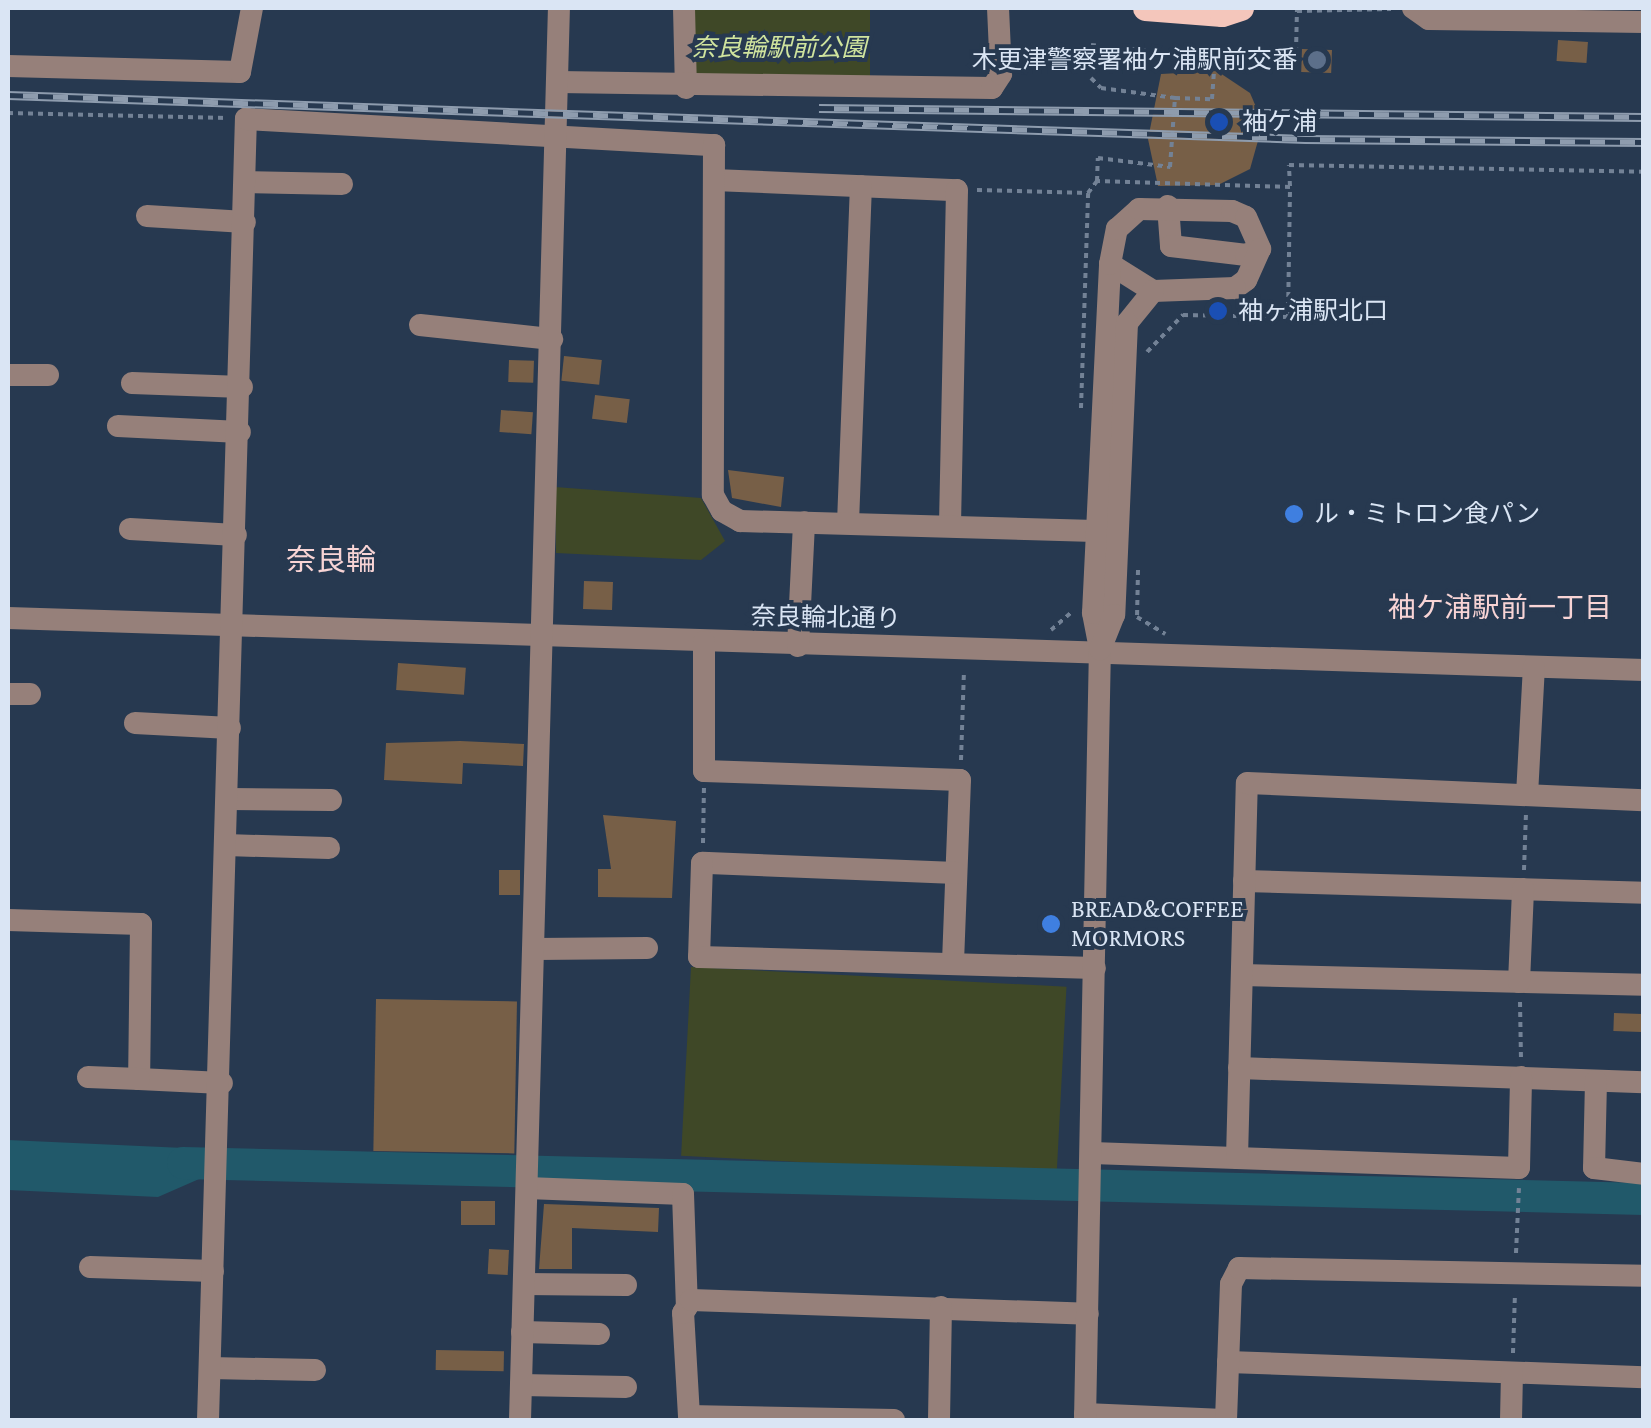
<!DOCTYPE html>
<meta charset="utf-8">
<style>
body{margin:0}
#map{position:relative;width:1651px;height:1428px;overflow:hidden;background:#273950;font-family:"Crimson Pro","Noto Sans JP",serif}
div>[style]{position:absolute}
.green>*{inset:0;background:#3f4827;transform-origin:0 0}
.water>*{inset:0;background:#21596a}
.river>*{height:32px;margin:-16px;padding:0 16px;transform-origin:16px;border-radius:16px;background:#21596a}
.building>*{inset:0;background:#775f47;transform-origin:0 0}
.path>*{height:4px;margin-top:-2px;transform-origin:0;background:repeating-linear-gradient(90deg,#738296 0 5px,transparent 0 10px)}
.minor>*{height:22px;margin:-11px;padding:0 11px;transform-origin:11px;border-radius:11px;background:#96807a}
.major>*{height:25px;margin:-12.5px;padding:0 12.5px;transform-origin:12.5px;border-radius:12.5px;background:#f4c6bb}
.rail>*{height:9px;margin-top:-4.5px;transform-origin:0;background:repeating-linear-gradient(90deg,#273950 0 15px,#8e9cae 0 30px);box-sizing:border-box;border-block:2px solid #8e9cae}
.dots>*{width:28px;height:28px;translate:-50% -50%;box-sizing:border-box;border:5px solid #273950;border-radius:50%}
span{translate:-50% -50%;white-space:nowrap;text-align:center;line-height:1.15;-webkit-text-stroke:8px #273950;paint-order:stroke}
.park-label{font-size:25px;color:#d0e49e;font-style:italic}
.poi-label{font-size:25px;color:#dae5f4}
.right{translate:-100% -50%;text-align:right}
.left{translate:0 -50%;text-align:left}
.street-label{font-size:25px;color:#dae5f4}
.neighbourhood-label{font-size:28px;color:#f8d4d5}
.quarter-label{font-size:30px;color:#f8d4d5}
.frame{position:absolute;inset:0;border:10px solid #dae5f4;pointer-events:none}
</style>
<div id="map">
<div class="green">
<i style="left:684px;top:8px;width:186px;height:80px"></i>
<i style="clip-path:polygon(555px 487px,701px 498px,725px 541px,701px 560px,556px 553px)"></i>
<i style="left:691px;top:967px;width:376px;height:189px;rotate:3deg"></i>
</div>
<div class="water">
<i style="clip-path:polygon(8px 1140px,206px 1149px,206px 1176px,158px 1197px,8px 1190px)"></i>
</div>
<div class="river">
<i style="left:183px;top:1163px;width:1461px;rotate:1.41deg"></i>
</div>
<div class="building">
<i style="left:1558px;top:40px;width:30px;height:21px;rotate:4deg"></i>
<i style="left:1302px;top:49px;width:30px;height:23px;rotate:2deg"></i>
<i style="clip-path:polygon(1217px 71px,1250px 93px,1263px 123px,1250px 169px,1218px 185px,1158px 186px,1148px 139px,1161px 74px)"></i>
<i style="left:564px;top:356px;width:38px;height:25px;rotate:6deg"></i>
<i style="left:509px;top:360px;width:25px;height:22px;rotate:2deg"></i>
<i style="left:595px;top:395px;width:35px;height:24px;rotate:7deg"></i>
<i style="left:501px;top:410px;width:32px;height:22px;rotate:4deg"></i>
<i style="clip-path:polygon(728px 470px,784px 477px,781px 507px,732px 498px)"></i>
<i style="left:584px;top:581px;width:29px;height:28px;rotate:2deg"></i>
<i style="left:398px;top:663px;width:68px;height:27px;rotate:4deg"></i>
<i style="clip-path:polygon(460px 741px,524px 744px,523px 766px,463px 763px,462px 784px,384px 780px,386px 743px)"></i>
<i style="clip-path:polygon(603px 815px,676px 821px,672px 898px,598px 897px,598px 869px,611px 869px)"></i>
<i style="left:499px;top:870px;width:21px;height:25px"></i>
<i style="left:376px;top:999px;width:141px;height:152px;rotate:1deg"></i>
<i style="left:1614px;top:1013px;width:28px;height:18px;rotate:2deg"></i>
<i style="left:461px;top:1201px;width:34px;height:24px"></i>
<i style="clip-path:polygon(544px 1204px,659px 1208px,658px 1232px,572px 1228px,572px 1269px,539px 1269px)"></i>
<i style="left:489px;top:1249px;width:20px;height:25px;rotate:3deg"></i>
<i style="left:436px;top:1350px;width:68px;height:20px;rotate:1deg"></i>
</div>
<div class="path">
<i style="left:1297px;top:11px;width:94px;rotate:-1.2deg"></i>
<i style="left:1091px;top:45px;width:125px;rotate:5.5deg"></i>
<i style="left:1215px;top:57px;width:81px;rotate:-3.5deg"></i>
<i style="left:1296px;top:52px;width:44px;rotate:-88.7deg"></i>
<i style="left:1091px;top:78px;width:14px;rotate:45deg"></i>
<i style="left:1101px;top:88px;width:75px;rotate:7.7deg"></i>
<i style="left:8px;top:113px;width:220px;rotate:1.3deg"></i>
<i style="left:1290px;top:186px;width:21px;rotate:-93deg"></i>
<i style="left:1289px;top:165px;width:355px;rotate:1.1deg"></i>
<i style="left:977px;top:190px;width:111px;rotate:1.5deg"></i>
<i style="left:1088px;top:193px;width:15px;rotate:-53deg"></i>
<i style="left:1147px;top:352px;width:52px;rotate:-45.8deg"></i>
<i style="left:1183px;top:315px;width:105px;rotate:1.1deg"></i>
<i style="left:1288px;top:317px;width:130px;rotate:-89.1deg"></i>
<i style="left:1290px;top:187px;width:193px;rotate:-178.2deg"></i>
<i style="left:1097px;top:181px;width:23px;rotate:-88deg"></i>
<i style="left:1098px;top:158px;width:73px;rotate:7.1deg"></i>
<i style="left:1170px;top:167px;width:69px;rotate:-85.9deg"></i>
<i style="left:1175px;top:98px;width:37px;rotate:2deg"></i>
<i style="left:1212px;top:99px;width:42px;rotate:-85.9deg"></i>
<i style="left:1081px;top:408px;width:215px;rotate:-88.1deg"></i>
<i style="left:1138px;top:570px;width:47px;rotate:91.2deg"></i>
<i style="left:1137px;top:617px;width:33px;rotate:31deg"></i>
<i style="left:1051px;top:630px;width:29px;rotate:-41deg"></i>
<i style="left:961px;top:760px;width:90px;rotate:-88.1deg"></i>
<i style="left:703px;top:843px;width:55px;rotate:-89deg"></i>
<i style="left:1524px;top:870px;width:56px;rotate:-88deg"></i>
<i style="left:1520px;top:1002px;width:55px;rotate:89deg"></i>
<i style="left:1516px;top:1253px;width:65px;rotate:-87.4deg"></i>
<i style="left:1513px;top:1353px;width:60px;rotate:-88.1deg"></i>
</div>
<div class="minor">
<i style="left:684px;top:8px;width:80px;rotate:88.6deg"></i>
<i style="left:1413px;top:8px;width:19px;rotate:35deg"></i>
<i style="left:1429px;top:19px;width:215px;rotate:0.8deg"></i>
<i style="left:8px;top:66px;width:232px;rotate:1.5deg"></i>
<i style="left:240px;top:72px;width:65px;rotate:-79.4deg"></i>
<i style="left:558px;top:82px;width:434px;rotate:0.8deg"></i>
<i style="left:992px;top:88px;width:17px;rotate:-57deg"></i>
<i style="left:1001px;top:74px;width:66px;rotate:-92.6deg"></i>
<i style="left:714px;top:180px;width:243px;rotate:2.4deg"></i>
<i style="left:957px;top:190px;width:335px;rotate:91.2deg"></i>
<i style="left:246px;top:182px;width:96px;rotate:1.2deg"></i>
<i style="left:1168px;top:206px;width:40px;rotate:85.7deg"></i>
<i style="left:1171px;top:246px;width:76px;rotate:6.8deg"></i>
<i style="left:1246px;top:255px;width:15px;rotate:-23deg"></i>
<i style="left:147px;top:216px;width:98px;rotate:3.5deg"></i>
<i style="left:1110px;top:264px;width:51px;rotate:32.1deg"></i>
<i style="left:420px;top:325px;width:133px;rotate:6.1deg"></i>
<i style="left:8px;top:375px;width:40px"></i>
<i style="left:132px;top:383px;width:110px;rotate:2.1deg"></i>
<i style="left:118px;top:426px;width:122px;rotate:2.8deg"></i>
<i style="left:848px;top:523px;width:337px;rotate:-87.8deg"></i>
<i style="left:130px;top:529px;width:106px;rotate:3.2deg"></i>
<i style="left:8px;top:618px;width:1637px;rotate:1.82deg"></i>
<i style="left:704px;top:642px;width:129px;rotate:90deg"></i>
<i style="left:704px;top:771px;width:256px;rotate:2deg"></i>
<i style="left:960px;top:780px;width:184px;rotate:92.2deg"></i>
<i style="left:798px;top:646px;width:124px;rotate:-87.2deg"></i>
<i style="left:8px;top:694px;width:22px"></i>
<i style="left:135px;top:723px;width:95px;rotate:3deg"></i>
<i style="left:1527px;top:795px;width:128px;rotate:-86.9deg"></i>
<i style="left:228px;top:799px;width:103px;rotate:0.6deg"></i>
<i style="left:226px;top:845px;width:103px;rotate:1.7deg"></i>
<i style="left:956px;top:873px;width:254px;rotate:-177.7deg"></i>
<i style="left:702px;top:863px;width:94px;rotate:91.8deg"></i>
<i style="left:699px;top:957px;width:396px;rotate:1.6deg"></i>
<i style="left:1244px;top:881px;width:400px;rotate:1.7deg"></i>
<i style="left:8px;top:920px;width:133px;rotate:1.7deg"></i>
<i style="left:141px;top:924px;width:155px;rotate:90.7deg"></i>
<i style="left:139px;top:1079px;width:83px;rotate:2.8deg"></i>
<i style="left:536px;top:949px;width:111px;rotate:-0.5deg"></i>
<i style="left:1242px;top:975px;width:402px;rotate:1.4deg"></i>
<i style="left:1519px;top:982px;width:93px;rotate:-87.5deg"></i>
<i style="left:1239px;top:1068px;width:405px;rotate:2deg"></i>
<i style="left:88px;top:1077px;width:51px;rotate:2.2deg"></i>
<i style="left:1596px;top:1081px;width:87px;rotate:91.3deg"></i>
<i style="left:1594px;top:1168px;width:50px;rotate:6.8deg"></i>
<i style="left:1092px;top:1153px;width:427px;rotate:2deg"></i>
<i style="left:1519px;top:1168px;width:91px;rotate:-88.7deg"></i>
<i style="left:1237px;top:1158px;width:375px;rotate:-88.5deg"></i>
<i style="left:1247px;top:783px;width:397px;rotate:2.5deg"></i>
<i style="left:527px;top:1188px;width:156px;rotate:2.2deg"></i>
<i style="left:683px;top:1194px;width:113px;rotate:88deg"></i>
<i style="left:90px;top:1267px;width:123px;rotate:1.9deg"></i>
<i style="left:524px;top:1284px;width:102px;rotate:0.6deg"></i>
<i style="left:522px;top:1332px;width:77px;rotate:1.5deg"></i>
<i style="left:1228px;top:1362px;width:416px;rotate:2.1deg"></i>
<i style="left:210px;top:1368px;width:105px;rotate:1.1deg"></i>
<i style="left:521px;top:1385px;width:105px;rotate:1.1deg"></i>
<i style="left:1085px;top:1414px;width:139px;rotate:2.5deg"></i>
<i style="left:208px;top:1420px;width:1302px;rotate:-88.33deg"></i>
<i style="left:246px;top:119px;width:469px;rotate:3.2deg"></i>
<i style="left:714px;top:145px;width:350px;rotate:90.2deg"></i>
<i style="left:713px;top:495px;width:18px;rotate:61deg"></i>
<i style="left:722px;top:511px;width:21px;rotate:29deg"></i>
<i style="left:740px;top:521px;width:355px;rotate:1.6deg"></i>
<i style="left:520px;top:1420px;width:1413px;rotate:-88.42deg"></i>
<i style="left:894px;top:1420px;width:205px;rotate:-178.9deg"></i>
<i style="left:689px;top:1416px;width:103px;rotate:-93.3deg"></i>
<i style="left:683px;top:1313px;width:15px;rotate:-58deg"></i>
<i style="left:691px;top:1300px;width:397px;rotate:2deg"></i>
<i style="left:939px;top:1420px;width:113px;rotate:-89deg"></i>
<i style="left:1085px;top:1420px;width:771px;rotate:-88.89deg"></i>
<i style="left:1100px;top:649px;width:37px;rotate:-101deg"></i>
<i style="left:1093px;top:613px;width:349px;rotate:-87.2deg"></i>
<i style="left:1110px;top:264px;width:36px;rotate:-79deg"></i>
<i style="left:1117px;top:229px;width:30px;rotate:-42deg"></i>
<i style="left:1139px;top:209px;width:93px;rotate:1.2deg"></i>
<i style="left:1232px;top:211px;width:15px;rotate:23deg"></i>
<i style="left:1246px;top:217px;width:35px;rotate:66deg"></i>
<i style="left:1260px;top:249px;width:34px;rotate:114deg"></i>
<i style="left:1246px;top:280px;width:14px;rotate:144deg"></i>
<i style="left:1235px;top:288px;width:82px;rotate:177.9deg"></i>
<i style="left:1153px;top:291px;width:41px;rotate:129.1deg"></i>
<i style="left:1127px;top:323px;width:292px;rotate:92.5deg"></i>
<i style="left:1114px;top:615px;width:37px;rotate:112deg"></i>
<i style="left:1226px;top:1420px;width:136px;rotate:-87.9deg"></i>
<i style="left:1231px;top:1284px;width:18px;rotate:-63deg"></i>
<i style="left:1239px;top:1268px;width:405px;rotate:1.1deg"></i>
<i style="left:1511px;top:1420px;width:47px;rotate:-88.8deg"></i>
</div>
<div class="major">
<i style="left:1145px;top:8px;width:77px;rotate:4.5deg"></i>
<i style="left:1222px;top:14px;width:20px;rotate:-18deg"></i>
</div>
<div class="rail">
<i style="left:8px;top:95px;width:1298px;rotate:1.94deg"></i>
<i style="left:1305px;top:139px;width:339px;rotate:0.5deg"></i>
<i style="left:819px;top:108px;width:825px;rotate:0.63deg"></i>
</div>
<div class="dots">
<i style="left:1317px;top:60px;background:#5c6f8a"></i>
<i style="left:1219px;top:122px;background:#1a4fb4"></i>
<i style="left:1218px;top:311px;background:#1a4fb4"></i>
<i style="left:1294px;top:514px;background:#3f7fe0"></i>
<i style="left:1051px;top:924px;background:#3f7fe0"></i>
</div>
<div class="park-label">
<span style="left:779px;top:48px">奈良輪駅前公園</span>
</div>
<div class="poi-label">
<span class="right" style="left:1297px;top:60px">木更津警察署袖ケ浦駅前交番</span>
<span class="left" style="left:1242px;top:122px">袖ケ浦</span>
<span class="left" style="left:1238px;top:311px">袖ヶ浦駅北口</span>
<span class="left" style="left:1314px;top:514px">ル・ミトロン食パン</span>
<span class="left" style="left:1071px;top:924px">BREAD&amp;COFFEE<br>MORMORS</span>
</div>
<div class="street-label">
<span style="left:826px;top:618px;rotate:1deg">奈良輪北通り</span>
</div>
<div class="neighbourhood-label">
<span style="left:1500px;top:608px">袖ケ浦駅前一丁目</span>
</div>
<div class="quarter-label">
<span style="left:331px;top:560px">奈良輪</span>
</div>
<div class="frame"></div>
</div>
